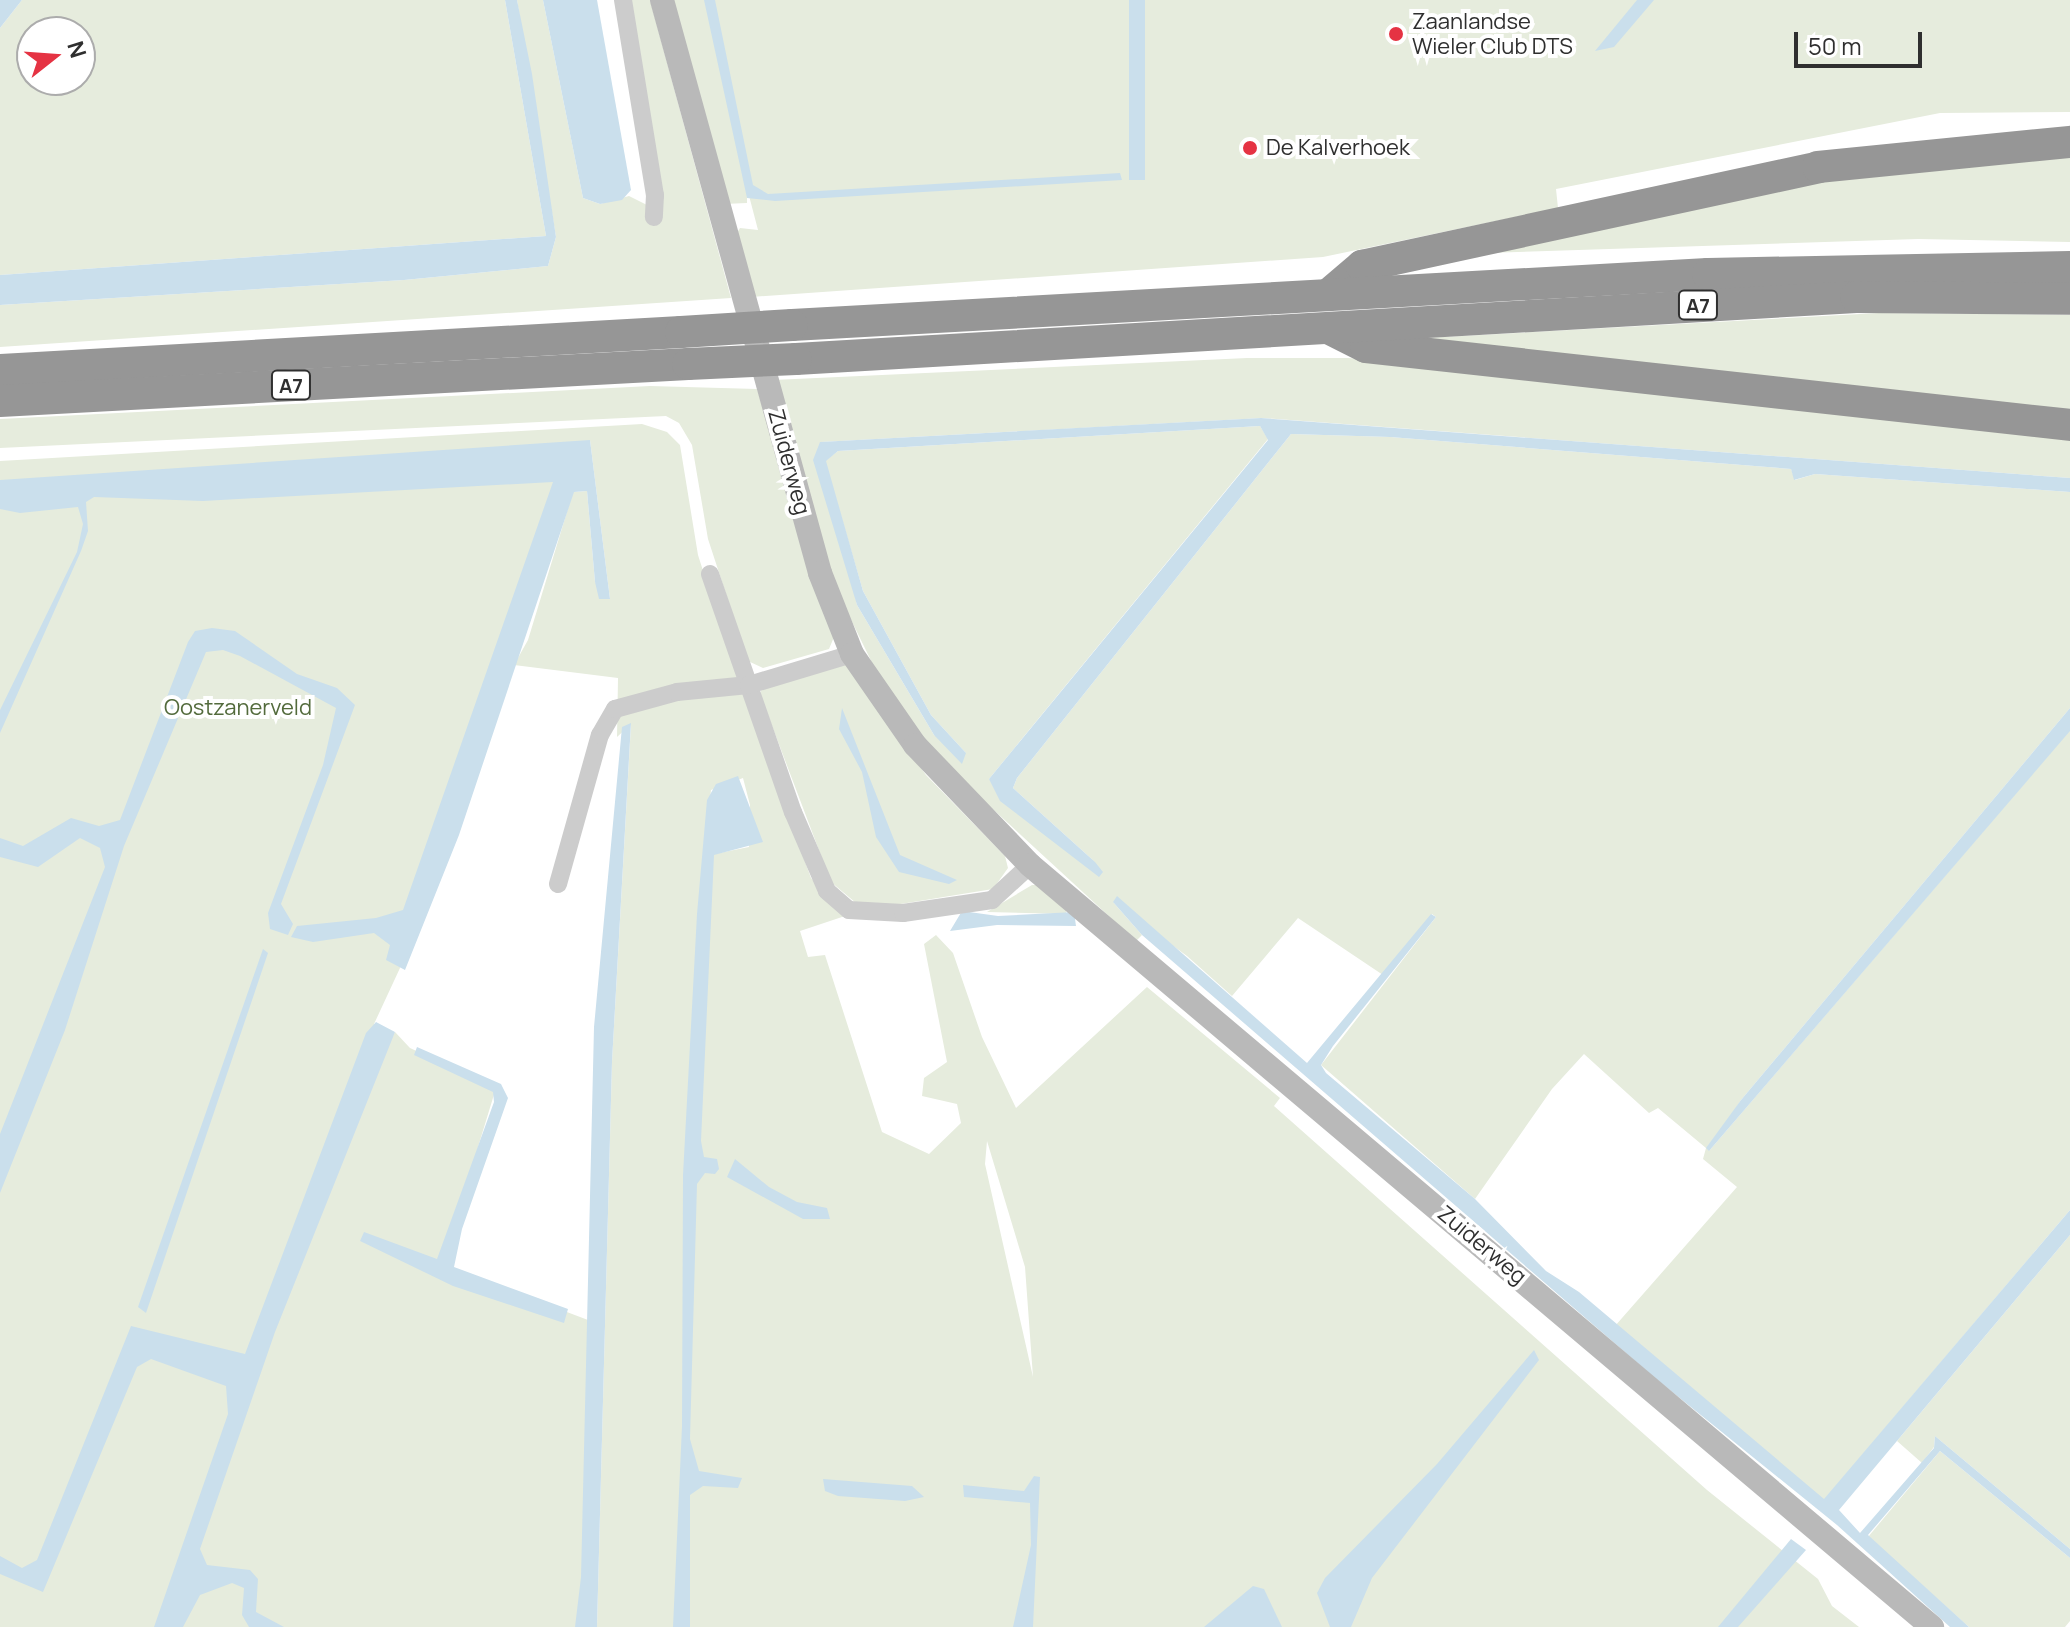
<!DOCTYPE html>
<style>
body{margin:0}
#map{position:relative;width:2070px;height:1627px;overflow:hidden;background:#fff;font-family:Manrope,sans-serif}
div>[style]{position:absolute}
.green>*{inset:0;background:#e6ecdd}
.water>*{inset:0;background:#cadfec;transform-origin:0 0}
.street>*{height:18px;margin:-9px;padding:0 9px;transform-origin:9px;border-radius:9px;background:#ccc}
.secondary>*{height:24px;margin:-12px;padding:0 12px;transform-origin:12px;border-radius:12px;background:#b9b9b9}
.highway>*{height:32px;margin:-16px;padding:0 16px;transform-origin:16px;border-radius:16px;background:#969696}
.highway-bridge>*{height:32px;margin:-16px;padding:0 16px;transform-origin:16px;border-radius:16px;background:#969696}
.dots>*{width:22px;height:22px;translate:-50% -50%;box-sizing:border-box;border:4px solid #fff;border-radius:50%}
span{translate:-50% -50%;white-space:nowrap;text-align:center;line-height:1.15;-webkit-text-stroke:8px #fff;paint-order:stroke}
.shield-label span{padding:2px 6px;background:#fff;border:2px solid;border-radius:6px;-webkit-text-stroke-width:0}
.shield-label{font-size:20px;color:#2f2f2f;font-weight:700}
.poi-label{font-size:22px;color:#2f2f2f}
.left{translate:0 -50%;text-align:left}
.street-label{font-size:22px;color:#2f2f2f}
.park-label{font-size:22px;color:#536b3c}
.north{position:absolute;left:16px;top:16px;width:80px;height:80px;box-sizing:border-box;background:#fff;border:2px solid #acacac;border-radius:50%;rotate:73deg;font-size:22px;font-weight:700;line-height:32px;text-align:center;color:#2f2f2f}
.north::after{content:'';display:block;margin:auto;width:28px;height:36px;background:#e53343;clip-path:polygon(50% 0,100% 100%,50% 72%,0 100%)}
.scale{position:absolute;left:1794px;top:32px;width:128px;height:36px;box-sizing:border-box;border:4px solid #2f2f2f;border-top:0;padding-left:10px;font-size:24px;line-height:28px;white-space:nowrap;color:#2f2f2f;-webkit-text-stroke:6px #fff;paint-order:stroke}
</style>
<div id="map">
<div class="green">
<i style="clip-path:polygon(evenodd,22px 0,505px 0,546px 236px,0 275px,0 28px,22px 0,32px 32px,80px 32px,80px 80px,32px 80px,32px 32px)"></i>
<i style="clip-path:polygon(517px 0,543px 0,583px 198px,600px 204px,629px 196px,661px 212px,623px 0,650px 0,731px 298px,0 347px,0 305px,404px 280px,548px 266px,556px 237px)"></i>
<i style="clip-path:polygon(665px 0,2070px 0,2070px 112px,1940px 113px,1556px 189px,1558px 208px,1323px 257px,751px 297px,735px 236px,740px 228px,758px 230px,747px 188px,747px 203px,724px 204px)"></i>
<i style="clip-path:polygon(2070px 151px,2070px 242px,1918px 239px,1454px 254px,1871px 167px)"></i>
<i style="clip-path:polygon(1879px 313px,2070px 315px,2070px 419px,1372px 341px)"></i>
<i style="clip-path:polygon(1247px 358px,1349px 358px,2070px 438px,2070px 478px,1262px 418px,821px 442px,857px 605px,934px 735px,966px 753px,931px 715px,863px 591px,825px 461px,838px 451px,1260px 426px,1268px 439px,989px 779px,1095px 862px,1013px 788px,1017px 778px,1291px 434px,1390px 437px,1791px 469px,1795px 480px,1815px 474px,2070px 492px,2070px 708px,1741px 1100px,1709px 1151px,2070px 730px,2070px 1210px,1824px 1500px,1615px 1326px,1737px 1187px,1703px 1159px,1706px 1148px,1658px 1108px,1649px 1113px,1584px 1054px,1552px 1089px,1475px 1199px,1321px 1065px,1436px 917px,1432px 914px,1383px 975px,1298px 918px,1232px 996px,1187px 956px,1113px 902px,1142px 935px,1136px 941px,945px 765px,881px 681px,834px 585px,773px 380px)"></i>
<i style="clip-path:polygon(650px 386px,757px 389px,834px 637px,829px 649px,763px 668px,748px 661px,708px 539px,692px 445px,679px 423px,666px 416px,0 448px,0 419px)"></i>
<i style="clip-path:polygon(evenodd,642px 424px,667px 432px,680px 445px,698px 555px,735px 671px,811px 878px,845px 916px,800px 931px,808px 957px,825px 955px,882px 1132px,929px 1154px,961px 1123px,957px 1104px,922px 1096px,924px 1078px,947px 1062px,924px 944px,936px 935px,953px 953px,982px 1037px,1016px 1108px,1147px 987px,1280px 1098px,1274px 1106px,1707px 1490px,1818px 1579px,1832px 1606px,1859px 1627px,597px 1627px,612px 1062px,631px 724px,617px 737px,618px 678px,514px 665px,528px 640px,573px 492px,587px 491px,595px 582px,610px 599px,590px 440px,400px 968px,374px 1024px,390px 1041px,395px 1032px,410px 1048px,496px 1088px,442px 1265px,588px 1320px,592px 1627px,0 1627px,0 461px,642px 424px,743px 778px,750px 805px,749px 847px,704px 856px,711px 790px,743px 778px,642px 424px,987px 1141px,1025px 1267px,1033px 1377px,985px 1164px,987px 1141px)"></i>
<i style="clip-path:polygon(838px 662px,846px 665px,926px 775px,1005px 856px,1008px 868px,993px 889px,876px 908px,856px 903px,831px 882px,760px 694px,763px 685px)"></i>
<i style="clip-path:polygon(1032px 885px,1041px 885px,1066px 904px,1066px 914px,987px 912px)"></i>
<i style="clip-path:polygon(2070px 1235px,2070px 1549px,1935px 1436px,1934px 1447px,1922px 1463px,1897px 1441px)"></i>
<i style="clip-path:polygon(1940px 1451px,2070px 1558px,2070px 1621px,2065px 1627px,1969px 1627px,1868px 1537px)"></i>
</div>
<div class="water">
<i style="clip-path:polygon(0 0,22px 0,0 28px)"></i>
<i style="clip-path:polygon(505px 0,517px 0,532px 74px,556px 237px,548px 266px,404px 280px,0 305px,0 275px,546px 236px)"></i>
<i style="clip-path:polygon(543px 0,597px 0,631px 190px,622px 200px,600px 204px,583px 198px)"></i>
<i style="clip-path:polygon(704px 0,715px 0,753px 185px,768px 194px,1120px 173px,1122px 180px,775px 201px,747px 198px)"></i>
<i style="left:1129px;top:0;width:16px;height:180px"></i>
<i style="clip-path:polygon(1637px 0,1654px 0,1614px 47px,1595px 51px)"></i>
<i style="clip-path:polygon(1261px 418px,2070px 478px,2070px 492px,1815px 474px,1794px 480px,1791px 469px,1390px 437px,1291px 434px,1017px 778px,1013px 788px,1095px 862px,1103px 872px,1099px 877px,1000px 801px,989px 779px,1268px 440px,1260px 426px,838px 451px,826px 461px,863px 591px,931px 715px,966px 753px,962px 764px,934px 735px,857px 605px,813px 460px,820px 442px)"></i>
<i style="clip-path:polygon(590px 440px,610px 599px,599px 599px,595px 582px,587px 491px,574px 492px,459px 835px,405px 970px,386px 960px,390px 945px,374px 933px,313px 942px,291px 937px,297px 926px,376px 918px,403px 910px,553px 482px,203px 501px,94px 497px,86px 502px,88px 531px,81px 551px,0 733px,0 710px,77px 552px,83px 524px,78px 507px,20px 513px,0 509px,0 480px)"></i>
<i style="clip-path:polygon(212px 628px,235px 631px,297px 674px,337px 688px,355px 705px,281px 904px,293px 924px,288px 935px,270px 929px,268px 913px,323px 765px,336px 708px,240px 656px,223px 650px,206px 652px,124px 846px,65px 1030px,0 1193px,0 1134px,105px 867px,100px 848px,80px 838px,38px 867px,0 857px,0 838px,23px 846px,71px 818px,99px 826px,120px 820px,188px 642px,195px 631px)"></i>
<i style="clip-path:polygon(842px 708px,900px 855px,957px 880px,949px 884px,899px 872px,876px 837px,862px 772px,839px 729px)"></i>
<i style="clip-path:polygon(2070px 708px,2070px 731px,1709px 1151px,1706px 1148px,1741px 1100px)"></i>
<i style="clip-path:polygon(631px 723px,612px 1062px,597px 1627px,575px 1627px,581px 1577px,594px 1027px,622px 727px)"></i>
<i style="clip-path:polygon(738px 776px,763px 842px,714px 855px,701px 1141px,704px 1157px,717px 1159px,719px 1169px,715px 1174px,705px 1173px,697px 1184px,690px 1439px,699px 1471px,742px 1478px,738px 1488px,703px 1486px,690px 1495px,690px 1627px,673px 1627px,682px 1426px,683px 1175px,697px 914px,707px 800px,716px 784px)"></i>
<i style="clip-path:polygon(1117px 896px,1307px 1063px,1431px 914px,1436px 917px,1333px 1046px,1321px 1065px,1326px 1073px,1475px 1199px,1546px 1271px,1579px 1292px,1824px 1499px,2070px 1210px,2070px 1235px,1839px 1510px,1860px 1533px,1934px 1448px,1935px 1436px,2070px 1549px,2070px 1558px,1940px 1451px,1868px 1535px,1969px 1627px,1950px 1627px,1837px 1525px,1655px 1378px,1142px 935px,1113px 902px)"></i>
<i style="clip-path:polygon(962px 911px,998px 916px,1074px 912px,1076px 926px,997px 925px,950px 931px)"></i>
<i style="clip-path:polygon(263px 949px,268px 953px,146px 1313px,138px 1307px)"></i>
<i style="clip-path:polygon(376px 1022px,395px 1032px,275px 1332px,200px 1549px,207px 1565px,250px 1570px,258px 1579px,256px 1612px,284px 1627px,249px 1627px,242px 1615px,244px 1588px,232px 1583px,200px 1595px,183px 1627px,154px 1627px,228px 1414px,226px 1386px,151px 1359px,137px 1367px,43px 1592px,0 1574px,0 1556px,22px 1568px,37px 1560px,131px 1326px,245px 1354px,366px 1033px)"></i>
<i style="clip-path:polygon(417px 1047px,501px 1084px,508px 1098px,462px 1229px,454px 1267px,568px 1309px,564px 1323px,453px 1286px,360px 1241px,364px 1232px,437px 1259px,494px 1102px,493px 1092px,414px 1055px)"></i>
<i style="clip-path:polygon(735px 1159px,769px 1187px,797px 1202px,827px 1208px,830px 1219px,803px 1219px,727px 1177px)"></i>
<i style="clip-path:polygon(1534px 1350px,1539px 1360px,1372px 1578px,1351px 1627px,1330px 1627px,1317px 1593px,1325px 1578px,1437px 1464px)"></i>
<i style="clip-path:polygon(1034px 1476px,1040px 1477px,1033px 1627px,1013px 1627px,1031px 1545px,1030px 1503px,964px 1497px,963px 1485px,1024px 1491px)"></i>
<i style="clip-path:polygon(823px 1479px,912px 1486px,924px 1497px,905px 1501px,838px 1496px,825px 1491px)"></i>
<i style="clip-path:polygon(1791px 1539px,1806px 1550px,1738px 1627px,1718px 1627px)"></i>
<i style="clip-path:polygon(1253px 1586px,1264px 1589px,1282px 1627px,1204px 1627px)"></i>
</div>
<div class="street">
<i style="left:623px;top:0;width:198px;rotate:80.7deg"></i>
<i style="left:655px;top:195px;width:22px;rotate:93deg"></i>
<i style="left:710px;top:574px;width:252px;rotate:70.8deg"></i>
<i style="left:793px;top:812px;width:86px;rotate:66.7deg"></i>
<i style="left:827px;top:891px;width:29px;rotate:41deg"></i>
<i style="left:849px;top:910px;width:54px;rotate:3.2deg"></i>
<i style="left:903px;top:913px;width:90px;rotate:-8.3deg"></i>
<i style="left:992px;top:900px;width:52px;rotate:-42.6deg"></i>
<i style="left:558px;top:884px;width:155px;rotate:-74.3deg"></i>
<i style="left:600px;top:735px;width:30px;rotate:-60deg"></i>
<i style="left:615px;top:709px;width:64px;rotate:-15.3deg"></i>
<i style="left:677px;top:692px;width:72px;rotate:-5.6deg"></i>
<i style="left:749px;top:685px;width:108px;rotate:-16.8deg"></i>
</div>
<div class="secondary">
<i style="left:662px;top:0;width:594px;rotate:74.58deg"></i>
<i style="left:820px;top:573px;width:87px;rotate:68.4deg"></i>
<i style="left:852px;top:654px;width:111px;rotate:55.3deg"></i>
<i style="left:915px;top:745px;width:166px;rotate:46.2deg"></i>
<i style="left:1030px;top:865px;width:1181px;rotate:40.19deg"></i>
</div>
<div class="highway">
<i style="left:1328px;top:295px;width:45px;rotate:-40.5deg"></i>
<i style="left:1362px;top:266px;width:467px;rotate:-12.2deg"></i>
<i style="left:1818px;top:167px;width:253px;rotate:-5.7deg"></i>
<i style="left:792px;top:325px;width:917px;rotate:-3.19deg"></i>
<i style="left:1708px;top:274px;width:362px;rotate:-1.1deg"></i>
<i style="left:1330px;top:329px;width:40px;rotate:26.6deg"></i>
<i style="left:1366px;top:347px;width:708px;rotate:6.32deg"></i>
<i style="left:796px;top:359px;width:1062px;rotate:-3.35deg"></i>
<i style="left:1856px;top:297px;width:214px;rotate:0.5deg"></i>
<i style="left:0;top:370px;width:682px;rotate:-3.19deg"></i>
<i style="left:0;top:401px;width:689px;rotate:-3.08deg"></i>
</div>
<div class="highway-bridge">
<i style="left:681px;top:332px;width:111px;rotate:-3.6deg"></i>
<i style="left:688px;top:364px;width:108px;rotate:-2.7deg"></i>
</div>
<div class="dots">
<i style="left:1396px;top:34px;background:#e53343"></i>
<i style="left:1250px;top:148px;background:#e53343"></i>
</div>
<div class="shield-label">
<span style="left:1698px;top:305px">A7</span>
<span style="left:291px;top:385px">A7</span>
</div>
<div class="poi-label">
<span class="left" style="left:1412px;top:34px">Zaanlandse<br>Wieler Club DTS</span>
<span class="left" style="left:1266px;top:148px">De Kalverhoek</span>
</div>
<div class="street-label">
<span style="left:789px;top:462px;rotate:75deg">Zuiderweg</span>
<span style="left:1482px;top:1245px;rotate:40deg">Zuiderweg</span>
</div>
<div class="park-label">
<span style="left:238px;top:708px">Oostzanerveld</span>
</div>
<div class="north">N</div>
<div class="scale">50 m</div>
</div>
